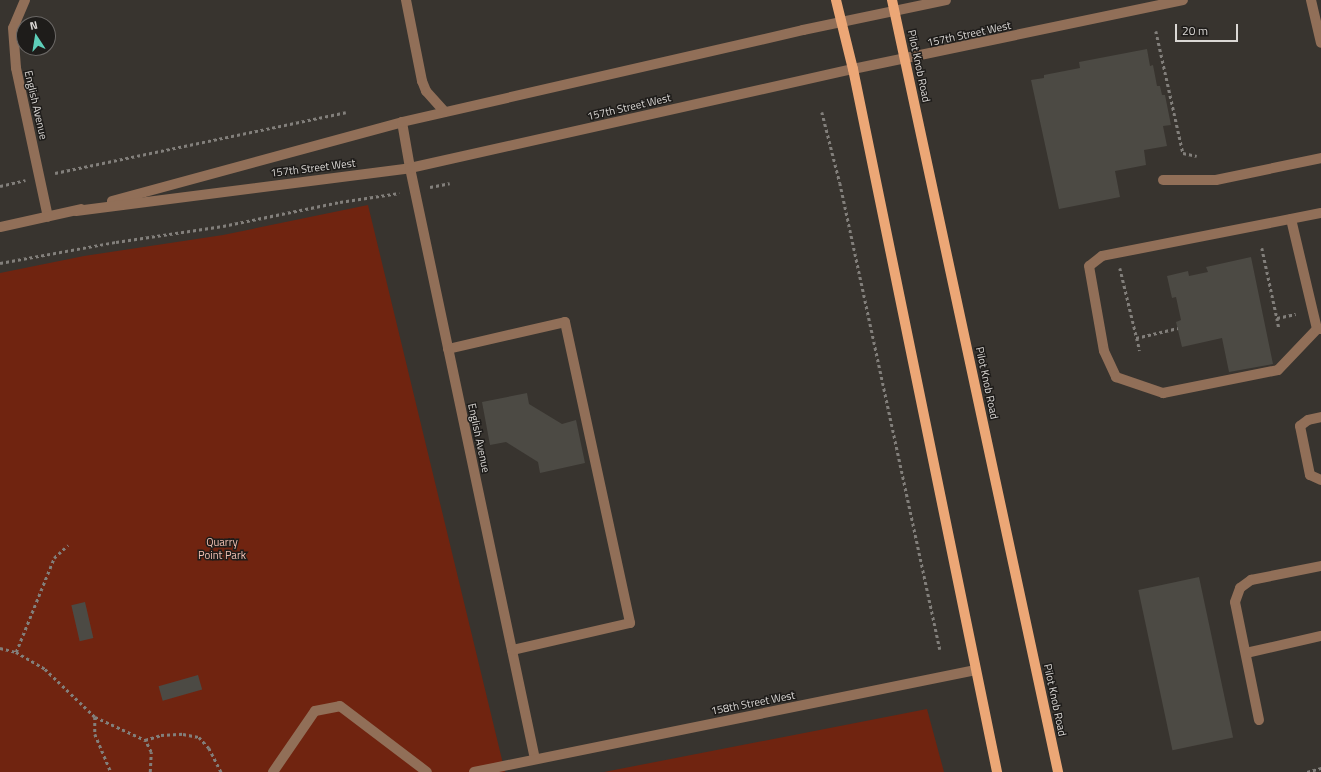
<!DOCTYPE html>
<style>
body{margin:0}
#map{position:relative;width:1321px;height:772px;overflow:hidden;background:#38342f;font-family:"Titillium Web",sans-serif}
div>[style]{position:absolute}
.green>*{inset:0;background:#702410}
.building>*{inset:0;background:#4c4a44;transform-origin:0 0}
.path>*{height:2.5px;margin-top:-1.25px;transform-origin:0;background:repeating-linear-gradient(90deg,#827f7b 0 3px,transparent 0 6px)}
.minor>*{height:10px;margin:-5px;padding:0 5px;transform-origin:5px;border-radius:5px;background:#916f58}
.major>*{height:10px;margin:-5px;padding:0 5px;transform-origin:5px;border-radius:5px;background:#eca776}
span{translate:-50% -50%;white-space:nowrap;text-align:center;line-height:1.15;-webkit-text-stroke:3px #1e1c1a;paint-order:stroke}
.street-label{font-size:11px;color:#dbd8d5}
.park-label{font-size:11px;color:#f2c0b3}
.north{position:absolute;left:16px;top:16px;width:40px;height:40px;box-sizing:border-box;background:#1e1c1a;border:1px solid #6a6765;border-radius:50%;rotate:348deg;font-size:11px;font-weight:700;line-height:16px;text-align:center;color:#dbd8d5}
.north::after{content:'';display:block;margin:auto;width:14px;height:18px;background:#5dceb9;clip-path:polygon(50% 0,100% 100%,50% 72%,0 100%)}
.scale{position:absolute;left:1175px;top:24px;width:63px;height:18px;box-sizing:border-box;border:2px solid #dbd8d5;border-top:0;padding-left:5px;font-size:12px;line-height:14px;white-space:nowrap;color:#dbd8d5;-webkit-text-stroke:3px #1e1c1a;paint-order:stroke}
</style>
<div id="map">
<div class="green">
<i style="clip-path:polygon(368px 205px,505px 772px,0 772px,0 273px,84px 256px,223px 235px)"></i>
<i style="clip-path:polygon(927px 709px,944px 772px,604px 772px)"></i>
</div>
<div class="building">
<i style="clip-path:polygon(1147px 49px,1150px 66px,1153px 65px,1157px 86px,1160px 86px,1162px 95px,1165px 95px,1171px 125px,1163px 126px,1167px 146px,1144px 150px,1146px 165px,1115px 171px,1120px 197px,1059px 209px,1031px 80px,1044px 78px,1044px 75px,1080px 68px,1079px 62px)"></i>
<i style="clip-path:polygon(1251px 257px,1273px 364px,1229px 372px,1222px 338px,1182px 347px,1176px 322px,1181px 320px,1176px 297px,1172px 298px,1167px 276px,1188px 271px,1189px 276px,1208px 272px,1206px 267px)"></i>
<i style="clip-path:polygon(527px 393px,529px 404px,562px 424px,576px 420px,585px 463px,540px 473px,538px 462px,506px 442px,490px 445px,482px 402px)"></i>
<i style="left:1199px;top:577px;width:164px;height:62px;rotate:78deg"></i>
<i style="left:85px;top:602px;width:37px;height:14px;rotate:77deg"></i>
<i style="left:198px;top:675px;width:15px;height:41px;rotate:74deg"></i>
</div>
<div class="path">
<i style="left:1156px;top:31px;width:125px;rotate:77.5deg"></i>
<i style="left:1183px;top:153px;width:14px;rotate:12deg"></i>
<i style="left:822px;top:112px;width:73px;rotate:75.8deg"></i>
<i style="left:840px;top:183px;width:477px;rotate:77.9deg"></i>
<i style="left:55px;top:173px;width:297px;rotate:-11.8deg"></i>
<i style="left:0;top:186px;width:26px;rotate:-13deg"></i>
<i style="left:430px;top:187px;width:20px;rotate:-11deg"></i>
<i style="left:1262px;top:248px;width:72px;rotate:77.9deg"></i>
<i style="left:1277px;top:318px;width:19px;rotate:-12deg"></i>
<i style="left:0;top:263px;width:118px;rotate:-10.3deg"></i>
<i style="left:116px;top:242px;width:108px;rotate:-8.5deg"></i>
<i style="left:223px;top:226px;width:119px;rotate:-11.6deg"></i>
<i style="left:340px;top:202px;width:60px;rotate:-8.7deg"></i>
<i style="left:1120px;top:268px;width:85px;rotate:76.5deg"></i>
<i style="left:1277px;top:318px;width:10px;rotate:79deg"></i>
<i style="left:1136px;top:338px;width:43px;rotate:-13.4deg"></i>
<i style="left:0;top:648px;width:16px;rotate:14deg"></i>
<i style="left:16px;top:652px;width:34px;rotate:30deg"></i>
<i style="left:45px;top:669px;width:69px;rotate:43.8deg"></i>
<i style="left:95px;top:717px;width:17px;rotate:90deg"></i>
<i style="left:95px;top:734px;width:41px;rotate:67.2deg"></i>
<i style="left:16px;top:652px;width:101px;rotate:-68deg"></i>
<i style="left:54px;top:558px;width:19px;rotate:-43deg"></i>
<i style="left:95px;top:717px;width:55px;rotate:24.7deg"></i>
<i style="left:150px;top:772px;width:20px;rotate:-87deg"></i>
<i style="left:151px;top:752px;width:13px;rotate:-117deg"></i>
<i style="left:145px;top:740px;width:17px;rotate:-17deg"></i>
<i style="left:161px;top:735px;width:22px;rotate:-3deg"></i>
<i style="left:183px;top:734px;width:16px;rotate:11deg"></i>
<i style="left:199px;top:737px;width:15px;rotate:48deg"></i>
<i style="left:209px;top:748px;width:27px;rotate:63deg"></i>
<i style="left:1307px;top:772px;width:15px;rotate:-16deg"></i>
</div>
<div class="minor">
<i style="left:25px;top:0;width:30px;rotate:113deg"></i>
<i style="left:13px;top:28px;width:40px;rotate:85.7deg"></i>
<i style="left:16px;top:68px;width:152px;rotate:77.9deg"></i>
<i style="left:406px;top:0;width:83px;rotate:78.8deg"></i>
<i style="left:422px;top:81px;width:11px;rotate:68deg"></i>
<i style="left:426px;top:91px;width:28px;rotate:48deg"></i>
<i style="left:1311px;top:0;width:44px;rotate:76.9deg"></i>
<i style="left:402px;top:122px;width:47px;rotate:80.1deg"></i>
<i style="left:410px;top:168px;width:604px;rotate:78.06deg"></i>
<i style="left:1163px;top:180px;width:53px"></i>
<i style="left:1216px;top:180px;width:107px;rotate:-11.8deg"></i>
<i style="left:112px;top:201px;width:301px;rotate:-15.2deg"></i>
<i style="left:402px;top:122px;width:411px;rotate:-12.9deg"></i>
<i style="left:803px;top:30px;width:146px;rotate:-11.8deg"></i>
<i style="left:76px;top:211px;width:337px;rotate:-7.3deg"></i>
<i style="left:410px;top:168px;width:454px;rotate:-12.6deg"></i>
<i style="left:853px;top:69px;width:337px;rotate:-11.8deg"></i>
<i style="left:1321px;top:213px;width:223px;rotate:168.9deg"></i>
<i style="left:1102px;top:256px;width:16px;rotate:142deg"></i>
<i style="left:1089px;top:266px;width:86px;rotate:80deg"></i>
<i style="left:1104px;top:351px;width:29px;rotate:65deg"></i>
<i style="left:1116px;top:377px;width:50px;rotate:18.8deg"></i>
<i style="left:1163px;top:393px;width:117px;rotate:-11.3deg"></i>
<i style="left:1278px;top:370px;width:57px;rotate:-46.4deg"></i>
<i style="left:1317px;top:329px;width:4px"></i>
<i style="left:1291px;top:219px;width:113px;rotate:76.7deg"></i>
<i style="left:0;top:227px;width:83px;rotate:-12.5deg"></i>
<i style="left:448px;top:349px;width:120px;rotate:-13deg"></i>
<i style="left:565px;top:322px;width:308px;rotate:77.8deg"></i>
<i style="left:630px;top:623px;width:121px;rotate:167.1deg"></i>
<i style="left:1321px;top:417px;width:13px;rotate:167deg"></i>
<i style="left:1308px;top:420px;width:10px;rotate:143deg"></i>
<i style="left:1300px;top:426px;width:50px;rotate:78.5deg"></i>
<i style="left:1310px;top:475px;width:12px;rotate:24deg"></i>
<i style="left:1246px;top:653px;width:77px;rotate:-12.8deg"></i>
<i style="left:1259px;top:720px;width:120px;rotate:-101.5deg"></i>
<i style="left:1235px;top:602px;width:15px;rotate:-70deg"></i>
<i style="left:1240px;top:588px;width:14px;rotate:-36deg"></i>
<i style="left:1251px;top:580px;width:71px;rotate:-11.3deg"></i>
<i style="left:273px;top:772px;width:74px;rotate:-55.5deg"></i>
<i style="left:315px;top:711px;width:25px;rotate:-11deg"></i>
<i style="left:340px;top:706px;width:109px;rotate:37.2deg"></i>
<i style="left:474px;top:772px;width:512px;rotate:-11.49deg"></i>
</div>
<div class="major">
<i style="left:836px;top:0;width:71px;rotate:76.2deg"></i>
<i style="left:853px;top:69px;width:718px;rotate:78.42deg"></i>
<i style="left:892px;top:0;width:790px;rotate:77.86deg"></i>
</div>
<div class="street-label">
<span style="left:969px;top:34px;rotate:-12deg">157th Street West</span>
<span style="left:919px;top:66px;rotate:78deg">Pilot Knob Road</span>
<span style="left:36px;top:105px;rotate:77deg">English Avenue</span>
<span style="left:629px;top:107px;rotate:-13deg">157th Street West</span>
<span style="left:313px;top:168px;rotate:-7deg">157th Street West</span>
<span style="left:987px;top:383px;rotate:78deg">Pilot Knob Road</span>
<span style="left:479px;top:438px;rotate:78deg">English Avenue</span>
<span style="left:1055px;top:700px;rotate:78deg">Pilot Knob Road</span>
<span style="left:753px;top:703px;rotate:-11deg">158th Street West</span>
</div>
<div class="park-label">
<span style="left:222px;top:549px">Quarry<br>Point Park</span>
</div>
<div class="north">N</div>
<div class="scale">20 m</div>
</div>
